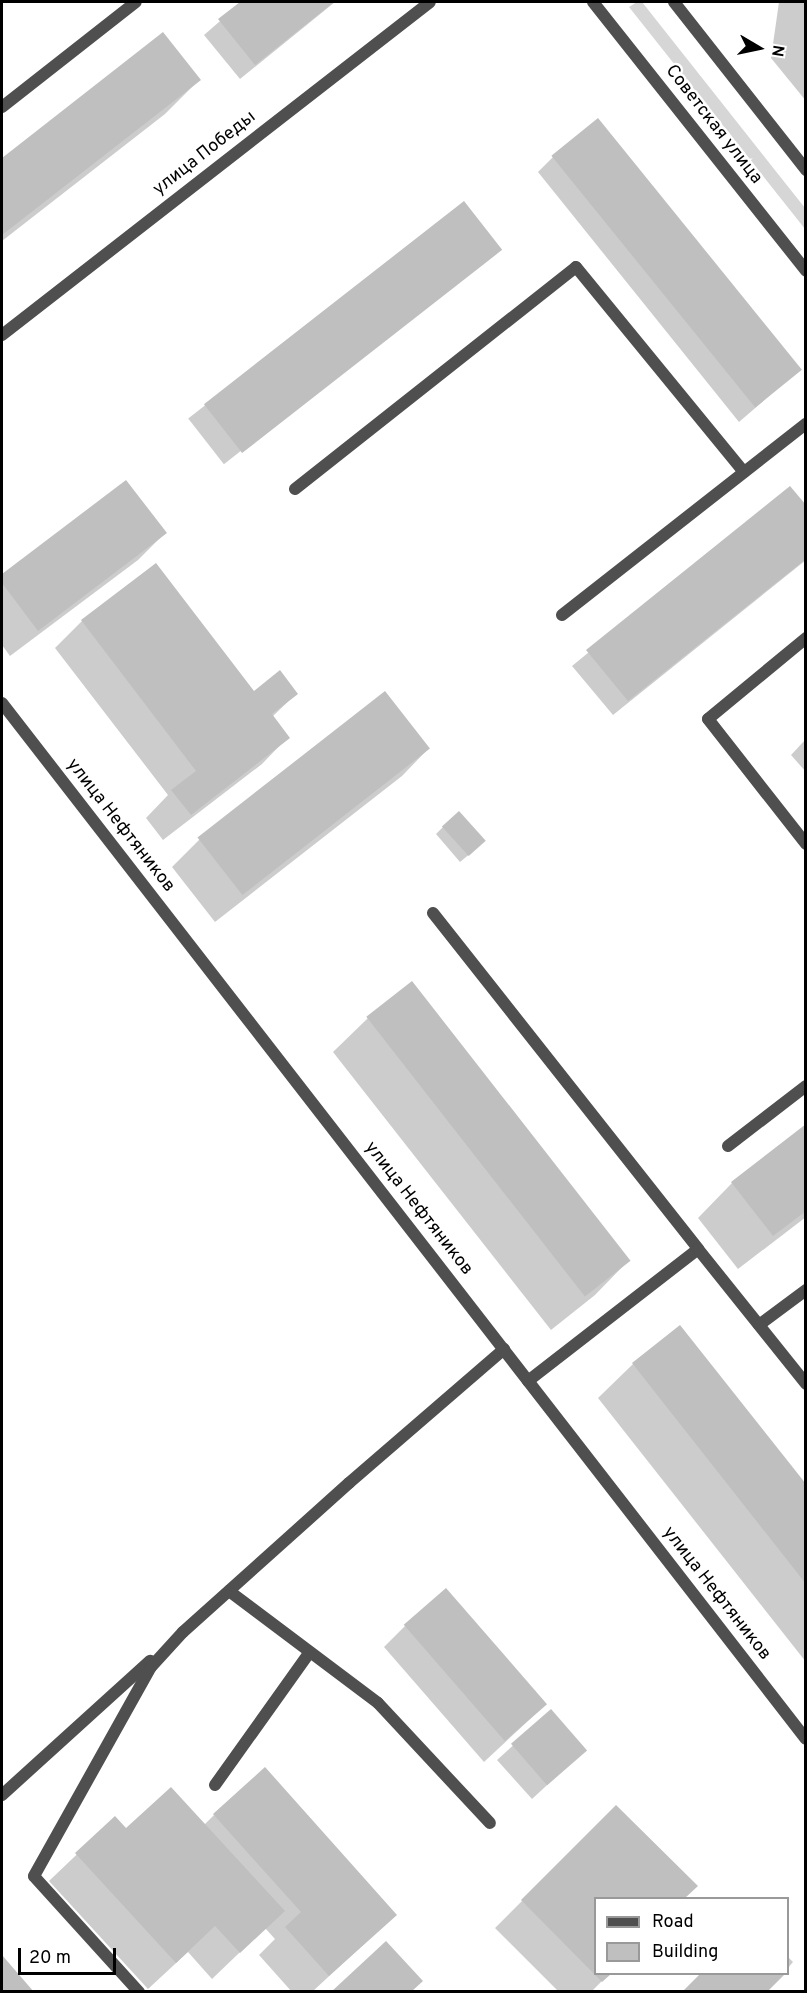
<!DOCTYPE html>
<meta charset="utf-8">
<style>
body{margin:0}
#map{position:relative;width:807px;height:1993px;overflow:hidden;background:#fff;font-family:Overpass,sans-serif}
div>[style]{position:absolute}
.green>*{inset:0;background:#d6d6d6}
.shadow>*{inset:0;background:#0003;transform-origin:0 0}
.building>*{inset:0;background:#bfbfbf;transform-origin:0 0}
.service>*{height:12px;margin:-6px;padding:0 6px;transform-origin:6px;border-radius:6px;background:#4f4f4f}
.minor>*{height:12px;margin:-6px;padding:0 6px;transform-origin:6px;border-radius:6px;background:#4f4f4f}
span{translate:-50% -50%;white-space:nowrap;text-align:center;line-height:1.15;-webkit-text-stroke:5px #fff;paint-order:stroke}
.street-label{font-size:18px;color:#000}
.frame{position:absolute;inset:0;border:3px solid #000;pointer-events:none}
.legend{position:absolute;left:594px;top:1897px;width:195px;height:78px;box-sizing:border-box;background:#fff;border:2px solid #999;margin:0;padding:8px 10px;list-style:none;font-size:18px;color:#000}
.legend li{display:flex;align-items:center;gap:12px;height:30px}
.legend b{width:30px;border:2px solid #999}
.north{position:absolute;left:729px;top:18px;width:60px;height:60px;-webkit-text-stroke:4px #fff;paint-order:stroke;rotate:99deg;font-size:16px;font-weight:700;line-height:24px;text-align:center;color:#000}
.north::after{content:'';display:block;margin:auto;width:21px;height:27px;background:#000;clip-path:polygon(50% 0,100% 100%,50% 72%,0 100%)}
.scale{position:absolute;left:18px;top:1948px;width:98px;height:27px;box-sizing:border-box;border:3px solid #000;border-top:0;padding-left:8px;font-size:18px;line-height:21px;white-space:nowrap;color:#000;-webkit-text-stroke:4px #fff;paint-order:stroke}
</style>
<div id="map">
<div class="green">
<i style="clip-path:polygon(637px 2px,642px 2px,805px 208px,805px 229px,629px 7px)"></i>
</div>
<div class="shadow">
<i style="clip-path:polygon(242px 2px,335px 2px,240px 79px,204px 35px)"></i>
<i style="clip-path:polygon(779px 2px,806px 2px,806px 101px,771px 58px)"></i>
<i style="clip-path:polygon(163px 34px,199px 80px,165px 114px,2px 241px,2px 160px)"></i>
<i style="clip-path:polygon(553px 157px,798px 371px,739px 422px,538px 172px)"></i>
<i style="left:464px;top:203px;width:58px;height:350px;rotate:52deg"></i>
<i style="clip-path:polygon(126px 482px,165px 533px,138px 560px,10px 656px,2px 645px,2px 576px)"></i>
<i style="clip-path:polygon(789px 488px,806px 507px,806px 560px,613px 715px,572px 666px)"></i>
<i style="clip-path:polygon(82px 621px,254px 693px,296px 694px,272px 717px,288px 737px,262px 764px,163px 840px,146px 818px,168px 795px,55px 648px)"></i>
<i style="clip-path:polygon(385px 693px,428px 749px,402px 776px,215px 922px,172px 867px,199px 840px)"></i>
<i style="clip-path:polygon(805px 740px,806px 740px,806px 772px,791px 755px)"></i>
<i style="clip-path:polygon(443px 827px,477px 848px,460px 862px,436px 834px)"></i>
<i style="clip-path:polygon(368px 1018px,629px 1260px,595px 1295px,551px 1330px,333px 1052px)"></i>
<i style="clip-path:polygon(806px 1126px,806px 1217px,738px 1269px,698px 1218px,732px 1183px)"></i>
<i style="clip-path:polygon(680px 1327px,806px 1487px,806px 1662px,598px 1398px,633px 1364px)"></i>
<i style="clip-path:polygon(405px 1626px,546px 1704px,484px 1762px,384px 1647px)"></i>
<i style="clip-path:polygon(551px 1711px,570px 1764px,532px 1799px,497px 1760px)"></i>
<i style="clip-path:polygon(616px 1807px,696px 1886px,683px 1898px,596px 1898px,596px 1974px,609px 1974px,591px 1992px,559px 1992px,495px 1928px)"></i>
<i style="clip-path:polygon(214px 1815px,395px 1915px,312px 1992px,292px 1992px,259px 1955px,275px 1939px,265px 1928px,212px 1979px,188px 1952px,148px 1989px,49px 1881px,115px 1818px,126px 1830px,204px 1825px)"></i>
<i style="clip-path:polygon(788px 1957px,793px 1962px,788px 1968px)"></i>
<i style="clip-path:polygon(701px 1974px,782px 1974px,765px 1992px,684px 1992px)"></i>
</div>
<div class="building">
<i style="clip-path:polygon(240px 2px,334px 2px,255px 65px,218px 19px)"></i>
<i style="clip-path:polygon(163px 32px,201px 80px,2px 235px,2px 158px)"></i>
<i style="left:598px;top:118px;width:324px;height:60px;rotate:51deg"></i>
<i style="left:464px;top:201px;width:62px;height:330px;rotate:52deg"></i>
<i style="clip-path:polygon(126px 480px,167px 533px,38px 631px,2px 583px,2px 574px)"></i>
<i style="clip-path:polygon(790px 486px,806px 505px,806px 559px,628px 701px,586px 650px)"></i>
<i style="clip-path:polygon(156px 563px,254px 691px,280px 670px,298px 694px,272px 714px,290px 738px,191px 815px,171px 790px,196px 771px,81px 620px)"></i>
<i style="left:385px;top:691px;width:73px;height:238px;rotate:52deg"></i>
<i style="left:459px;top:811px;width:40px;height:23px;rotate:48deg"></i>
<i style="left:412px;top:981px;width:355px;height:58px;rotate:52deg"></i>
<i style="clip-path:polygon(806px 1124px,806px 1211px,773px 1236px,731px 1182px)"></i>
<i style="clip-path:polygon(680px 1325px,806px 1484px,806px 1584px,632px 1363px)"></i>
<i style="left:446px;top:1588px;width:154px;height:56px;rotate:49deg"></i>
<i style="left:551px;top:1709px;width:55px;height:53px;rotate:49deg"></i>
<i style="clip-path:polygon(265px 1767px,397px 1915px,329px 1976px,285px 1927px,301px 1912px,213px 1814px)"></i>
<i style="clip-path:polygon(171px 1787px,285px 1911px,240px 1953px,215px 1926px,176px 1963px,75px 1853px,115px 1816px,126px 1828px)"></i>
<i style="clip-path:polygon(616px 1805px,698px 1886px,685px 1898px,596px 1898px,596px 1974px,611px 1974px,602px 1982px,521px 1900px)"></i>
<i style="clip-path:polygon(386px 1941px,423px 1981px,411px 1992px,331px 1992px)"></i>
<i style="clip-path:polygon(2px 1955px,34px 1992px,2px 1992px)"></i>
<i style="clip-path:polygon(700px 1974px,785px 1974px,767px 1992px,682px 1992px)"></i>
</div>
<div class="service">
<i style="left:2px;top:107px;width:170px;rotate:-38.1deg"></i>
<i style="left:295px;top:489px;width:358px;rotate:-38.3deg"></i>
<i style="left:576px;top:267px;width:265px;rotate:50.7deg"></i>
<i style="left:562px;top:615px;width:310px;rotate:-38.1deg"></i>
<i style="left:806px;top:638px;width:127px;rotate:140.4deg"></i>
<i style="left:708px;top:719px;width:159px;rotate:51.9deg"></i>
<i style="left:433px;top:913px;width:428px;rotate:51.7deg"></i>
<i style="left:728px;top:1146px;width:98px;rotate:-37.6deg"></i>
<i style="left:759px;top:1325px;width:59px;rotate:-36.7deg"></i>
<i style="left:528px;top:1381px;width:215px;rotate:-37.8deg"></i>
<i style="left:698px;top:1249px;width:173px;rotate:51.3deg"></i>
<i style="left:229px;top:1591px;width:186px;rotate:36.9deg"></i>
<i style="left:378px;top:1703px;width:164px;rotate:47deg"></i>
<i style="left:215px;top:1785px;width:163px;rotate:-54.5deg"></i>
<i style="left:2px;top:1795px;width:200px;rotate:-42.2deg"></i>
<i style="left:139px;top:1992px;width:156px;rotate:-132.2deg"></i>
<i style="left:34px;top:1876px;width:240px;rotate:-60.8deg"></i>
<i style="left:151px;top:1667px;width:47px;rotate:-47.6deg"></i>
<i style="left:183px;top:1632px;width:223px;rotate:-41.9deg"></i>
<i style="left:349px;top:1483px;width:205px;rotate:-40.8deg"></i>
</div>
<div class="minor">
<i style="left:593px;top:2px;width:343px;rotate:51.6deg"></i>
<i style="left:674px;top:2px;width:214px;rotate:51.8deg"></i>
<i style="left:2px;top:335px;width:542px;rotate:-37.88deg"></i>
<i style="left:2px;top:703px;width:1311px;rotate:52.19deg"></i>
</div>
<div class="street-label">
<span style="left:713px;top:125px;rotate:52deg">Советская улица</span>
<span style="left:205px;top:154px;rotate:-38deg">улица Победы</span>
<span style="left:120px;top:826px;rotate:52deg">улица Нефтяников</span>
<span style="left:418px;top:1209px;rotate:52deg">улица Нефтяников</span>
<span style="left:716px;top:1594px;rotate:52deg">улица Нефтяников</span>
</div>
<div class="frame"></div>
<ul class="legend">
<li><b style="height:8px;background:#4f4f4f"></b>Road</li>
<li><b style="height:16px;background:#bfbfbf"></b>Building</li>
</ul>
<div class="north">N</div>
<div class="scale">20 m</div>
</div>
